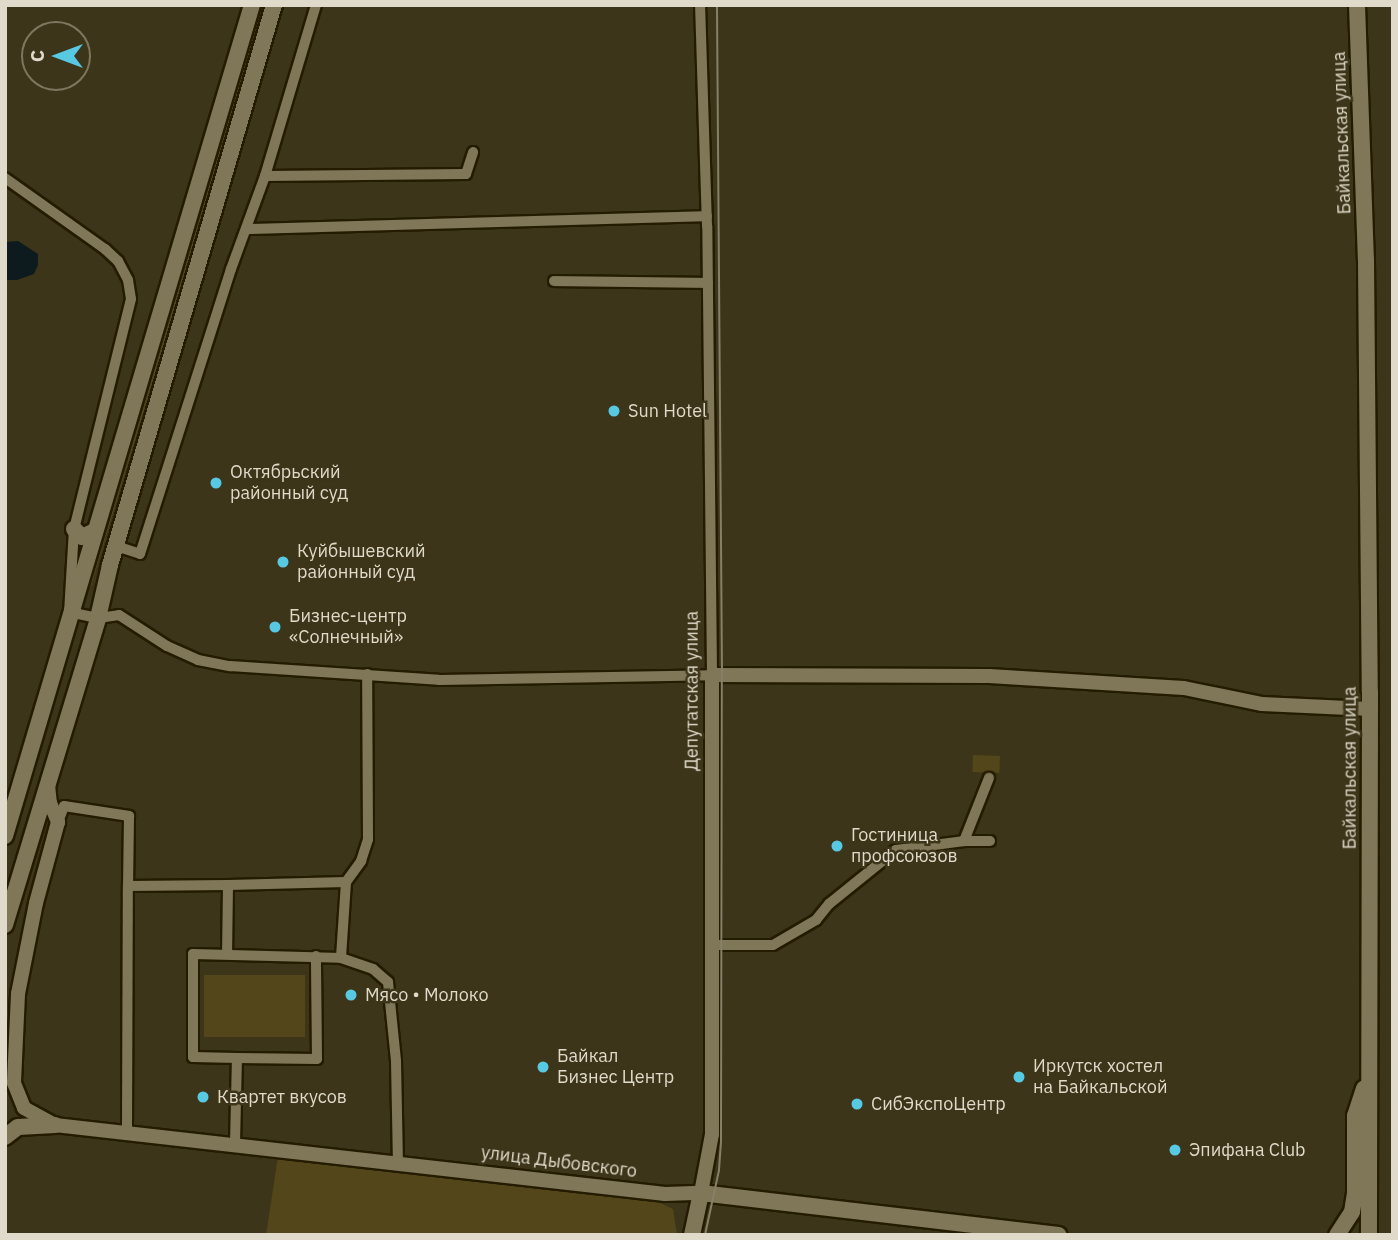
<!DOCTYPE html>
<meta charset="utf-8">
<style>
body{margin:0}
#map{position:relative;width:1398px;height:1240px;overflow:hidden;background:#3d3519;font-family:"IBM Plex Sans",sans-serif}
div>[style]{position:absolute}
.green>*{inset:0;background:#53461a;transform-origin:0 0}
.water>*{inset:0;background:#0d1b1f}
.roads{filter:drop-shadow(2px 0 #241c01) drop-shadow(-2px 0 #241c01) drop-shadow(0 2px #241c01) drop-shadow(0 -2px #241c01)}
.minor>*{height:10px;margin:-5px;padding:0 5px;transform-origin:5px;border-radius:5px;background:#807658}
.tertiary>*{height:14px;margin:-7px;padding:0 7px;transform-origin:7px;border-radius:7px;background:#807658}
.secondary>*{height:16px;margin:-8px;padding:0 8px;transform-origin:8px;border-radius:8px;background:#807658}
.tram>*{height:2px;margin:-1px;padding:0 1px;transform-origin:1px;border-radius:1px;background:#868069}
.dots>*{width:19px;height:19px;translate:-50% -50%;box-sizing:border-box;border:4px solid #3d3519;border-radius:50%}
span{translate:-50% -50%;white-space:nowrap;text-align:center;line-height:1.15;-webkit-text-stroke:5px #3d3519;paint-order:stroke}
.street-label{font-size:18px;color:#dfdaca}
.poi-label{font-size:18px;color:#dfdaca}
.left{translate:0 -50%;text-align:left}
.frame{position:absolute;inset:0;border:7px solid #dfdaca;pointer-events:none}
.north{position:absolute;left:21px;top:21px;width:70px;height:70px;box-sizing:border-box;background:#3d3519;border:2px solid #7e7760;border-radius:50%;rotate:270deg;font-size:19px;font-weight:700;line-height:28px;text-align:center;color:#dfdaca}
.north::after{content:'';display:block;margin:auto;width:24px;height:32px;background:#58c9e3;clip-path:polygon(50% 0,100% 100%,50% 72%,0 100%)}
</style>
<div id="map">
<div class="green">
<i style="clip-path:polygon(259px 5px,266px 5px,91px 586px,87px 585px)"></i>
<i style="left:973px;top:755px;width:27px;height:17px;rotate:2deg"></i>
<i style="left:305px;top:975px;width:62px;height:101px;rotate:90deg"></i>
<i style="clip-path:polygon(278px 1157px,656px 1201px,673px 1209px,677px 1235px,266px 1235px)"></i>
</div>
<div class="water">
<i style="clip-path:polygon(18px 241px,38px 254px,38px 265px,34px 274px,17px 280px,5px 280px,5px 242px)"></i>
</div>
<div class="roads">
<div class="minor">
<i style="left:265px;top:176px;width:178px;rotate:-73.4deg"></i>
<i style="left:5px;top:178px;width:123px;rotate:35.4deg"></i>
<i style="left:105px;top:249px;width:18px;rotate:43deg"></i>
<i style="left:118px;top:261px;width:21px;rotate:62deg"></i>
<i style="left:128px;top:280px;width:19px;rotate:81deg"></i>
<i style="left:131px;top:299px;width:237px;rotate:103.9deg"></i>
<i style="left:74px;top:529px;width:83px;rotate:93.4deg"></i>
<i style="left:69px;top:612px;width:30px;rotate:12deg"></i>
<i style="left:98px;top:618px;width:21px;rotate:-8deg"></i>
<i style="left:119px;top:615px;width:57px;rotate:32.9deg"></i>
<i style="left:167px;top:646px;width:34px;rotate:24deg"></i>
<i style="left:198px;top:660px;width:33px;rotate:11deg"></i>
<i style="left:230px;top:666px;width:209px;rotate:3.8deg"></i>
<i style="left:439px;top:680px;width:273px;rotate:-1deg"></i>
<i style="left:712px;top:675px;width:449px;rotate:-90.6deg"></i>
<i style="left:707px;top:226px;width:221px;rotate:-91.8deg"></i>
<i style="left:247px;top:229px;width:460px;rotate:-1.6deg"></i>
<i style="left:554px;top:281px;width:154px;rotate:0.7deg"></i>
<i style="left:116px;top:546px;width:25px;rotate:18deg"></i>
<i style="left:140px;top:554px;width:299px;rotate:-72.3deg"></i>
<i style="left:231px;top:269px;width:99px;rotate:-69.9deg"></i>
<i style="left:265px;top:176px;width:201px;rotate:-0.6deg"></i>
<i style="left:466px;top:174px;width:23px;rotate:-72deg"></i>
<i style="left:58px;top:822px;width:17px;rotate:-69deg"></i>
<i style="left:64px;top:806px;width:66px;rotate:8.7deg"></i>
<i style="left:129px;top:816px;width:70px;rotate:90.8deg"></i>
<i style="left:964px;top:841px;width:26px"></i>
<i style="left:346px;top:882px;width:26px;rotate:-54deg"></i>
<i style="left:361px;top:861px;width:23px;rotate:-72deg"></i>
<i style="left:368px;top:839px;width:165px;rotate:-90.3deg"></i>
<i style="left:228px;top:885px;width:118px;rotate:-1.5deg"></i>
<i style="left:346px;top:882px;width:76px;rotate:93.8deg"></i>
<i style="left:713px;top:945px;width:60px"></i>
<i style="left:773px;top:945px;width:50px;rotate:-30.2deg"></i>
<i style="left:816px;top:920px;width:21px;rotate:-51deg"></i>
<i style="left:829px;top:904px;width:86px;rotate:-38.9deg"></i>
<i style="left:896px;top:850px;width:69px;rotate:-7.5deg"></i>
<i style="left:964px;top:841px;width:68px;rotate:-68.4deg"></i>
<i style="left:237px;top:1058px;width:80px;rotate:0.7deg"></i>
<i style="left:317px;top:1059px;width:103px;rotate:-90.6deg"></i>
<i style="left:127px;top:1132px;width:246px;rotate:-89.8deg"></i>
<i style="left:128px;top:886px;width:100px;rotate:-0.6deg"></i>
<i style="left:228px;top:885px;width:69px;rotate:90.8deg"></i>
<i style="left:235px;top:1144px;width:86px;rotate:-88.7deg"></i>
<i style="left:237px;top:1058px;width:44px;rotate:-178.7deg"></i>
<i style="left:193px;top:1057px;width:103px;rotate:-90deg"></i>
<i style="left:193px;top:954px;width:148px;rotate:1.5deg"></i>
<i style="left:341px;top:958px;width:34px;rotate:19deg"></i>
<i style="left:373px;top:969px;width:20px;rotate:41deg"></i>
<i style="left:388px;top:982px;width:79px;rotate:84.2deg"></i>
<i style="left:396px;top:1061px;width:103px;rotate:88.9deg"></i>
</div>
<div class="tertiary">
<i style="left:48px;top:785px;width:18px;rotate:84deg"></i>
<i style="left:50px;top:803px;width:21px;rotate:67deg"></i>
<i style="left:58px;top:822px;width:84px;rotate:105.2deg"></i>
<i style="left:36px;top:903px;width:93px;rotate:101.2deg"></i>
<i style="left:18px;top:994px;width:89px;rotate:92.6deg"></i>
<i style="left:14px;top:1083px;width:27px;rotate:68deg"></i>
<i style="left:24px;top:1108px;width:35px;rotate:29deg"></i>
<i style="left:55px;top:1125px;width:614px;rotate:6.45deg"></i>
<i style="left:665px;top:1194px;width:36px;rotate:-2deg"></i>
<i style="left:701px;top:1193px;width:60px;rotate:-79.4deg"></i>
<i style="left:712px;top:1134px;width:459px;rotate:-90deg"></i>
<i style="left:712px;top:675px;width:277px;rotate:0.2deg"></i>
<i style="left:989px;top:676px;width:195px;rotate:3.5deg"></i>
<i style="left:1184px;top:688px;width:80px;rotate:11.6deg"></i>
<i style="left:1262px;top:704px;width:108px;rotate:2.7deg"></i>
</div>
<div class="secondary">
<i style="left:1357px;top:5px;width:255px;rotate:88deg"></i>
<i style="left:1366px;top:260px;width:432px;rotate:89.5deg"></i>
<i style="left:1370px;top:692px;width:543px;rotate:90.11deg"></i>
<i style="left:74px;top:529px;width:11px;rotate:45deg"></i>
<i style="left:82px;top:537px;width:14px;rotate:-25deg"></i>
<i style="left:5px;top:836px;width:867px;rotate:-73.45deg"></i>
<i style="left:5px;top:925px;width:321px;rotate:-73.1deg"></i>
<i style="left:98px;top:618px;width:54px;rotate:-77.2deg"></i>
<i style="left:110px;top:565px;width:584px;rotate:-73.68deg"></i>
<i style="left:5px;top:1137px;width:16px;rotate:-38deg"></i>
<i style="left:18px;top:1127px;width:37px;rotate:-3deg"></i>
<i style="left:692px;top:1235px;width:43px;rotate:-77.9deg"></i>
<i style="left:701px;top:1193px;width:360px;rotate:6.7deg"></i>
<i style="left:1337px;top:1235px;width:27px;rotate:-57deg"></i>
<i style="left:1352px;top:1212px;width:18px;rotate:-81deg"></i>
<i style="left:1355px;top:1194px;width:78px;rotate:-90deg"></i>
<i style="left:1355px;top:1116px;width:29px;rotate:-72deg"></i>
</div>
</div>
<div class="tram">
<i style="left:705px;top:1235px;width:66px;rotate:-77.8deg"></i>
<i style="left:719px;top:1170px;width:29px;rotate:-86deg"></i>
<i style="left:721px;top:1141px;width:466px;rotate:-89.9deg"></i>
<i style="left:722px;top:675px;width:670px;rotate:-90.43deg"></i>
</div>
<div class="dots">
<i style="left:614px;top:411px;background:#58c9e3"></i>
<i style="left:216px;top:483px;background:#58c9e3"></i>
<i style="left:283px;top:562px;background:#58c9e3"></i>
<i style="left:275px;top:627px;background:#58c9e3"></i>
<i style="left:837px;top:846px;background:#58c9e3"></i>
<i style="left:351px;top:995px;background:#58c9e3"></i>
<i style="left:543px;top:1067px;background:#58c9e3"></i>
<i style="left:1019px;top:1077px;background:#58c9e3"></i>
<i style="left:203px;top:1097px;background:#58c9e3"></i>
<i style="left:857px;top:1104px;background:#58c9e3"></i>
<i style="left:1175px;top:1150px;background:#58c9e3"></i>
</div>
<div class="street-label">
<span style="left:1342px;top:133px;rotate:-92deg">Байкальская улица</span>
<span style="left:692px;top:691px;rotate:-90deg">Депутатская улица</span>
<span style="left:1350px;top:768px;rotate:-90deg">Байкальская улица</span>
<span style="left:559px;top:1162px;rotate:7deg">улица Дыбовского</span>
</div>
<div class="poi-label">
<span class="left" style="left:628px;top:411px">Sun Hotel</span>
<span class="left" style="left:230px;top:483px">Октябрьский<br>районный суд</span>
<span class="left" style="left:297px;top:562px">Куйбышевский<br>районный суд</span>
<span class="left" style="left:289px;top:627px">Бизнес-центр<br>«Солнечный»</span>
<span class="left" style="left:851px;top:846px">Гостиница<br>профсоюзов</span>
<span class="left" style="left:365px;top:995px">Мясо • Молоко</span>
<span class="left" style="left:557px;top:1067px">Байкал<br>Бизнес Центр</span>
<span class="left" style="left:1033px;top:1077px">Иркутск хостел<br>на Байкальской</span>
<span class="left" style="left:217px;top:1097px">Квартет вкусов</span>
<span class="left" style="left:871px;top:1104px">СибЭкспоЦентр</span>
<span class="left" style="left:1189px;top:1150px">Эпифана Club</span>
</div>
<div class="frame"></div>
<div class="north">С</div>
</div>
